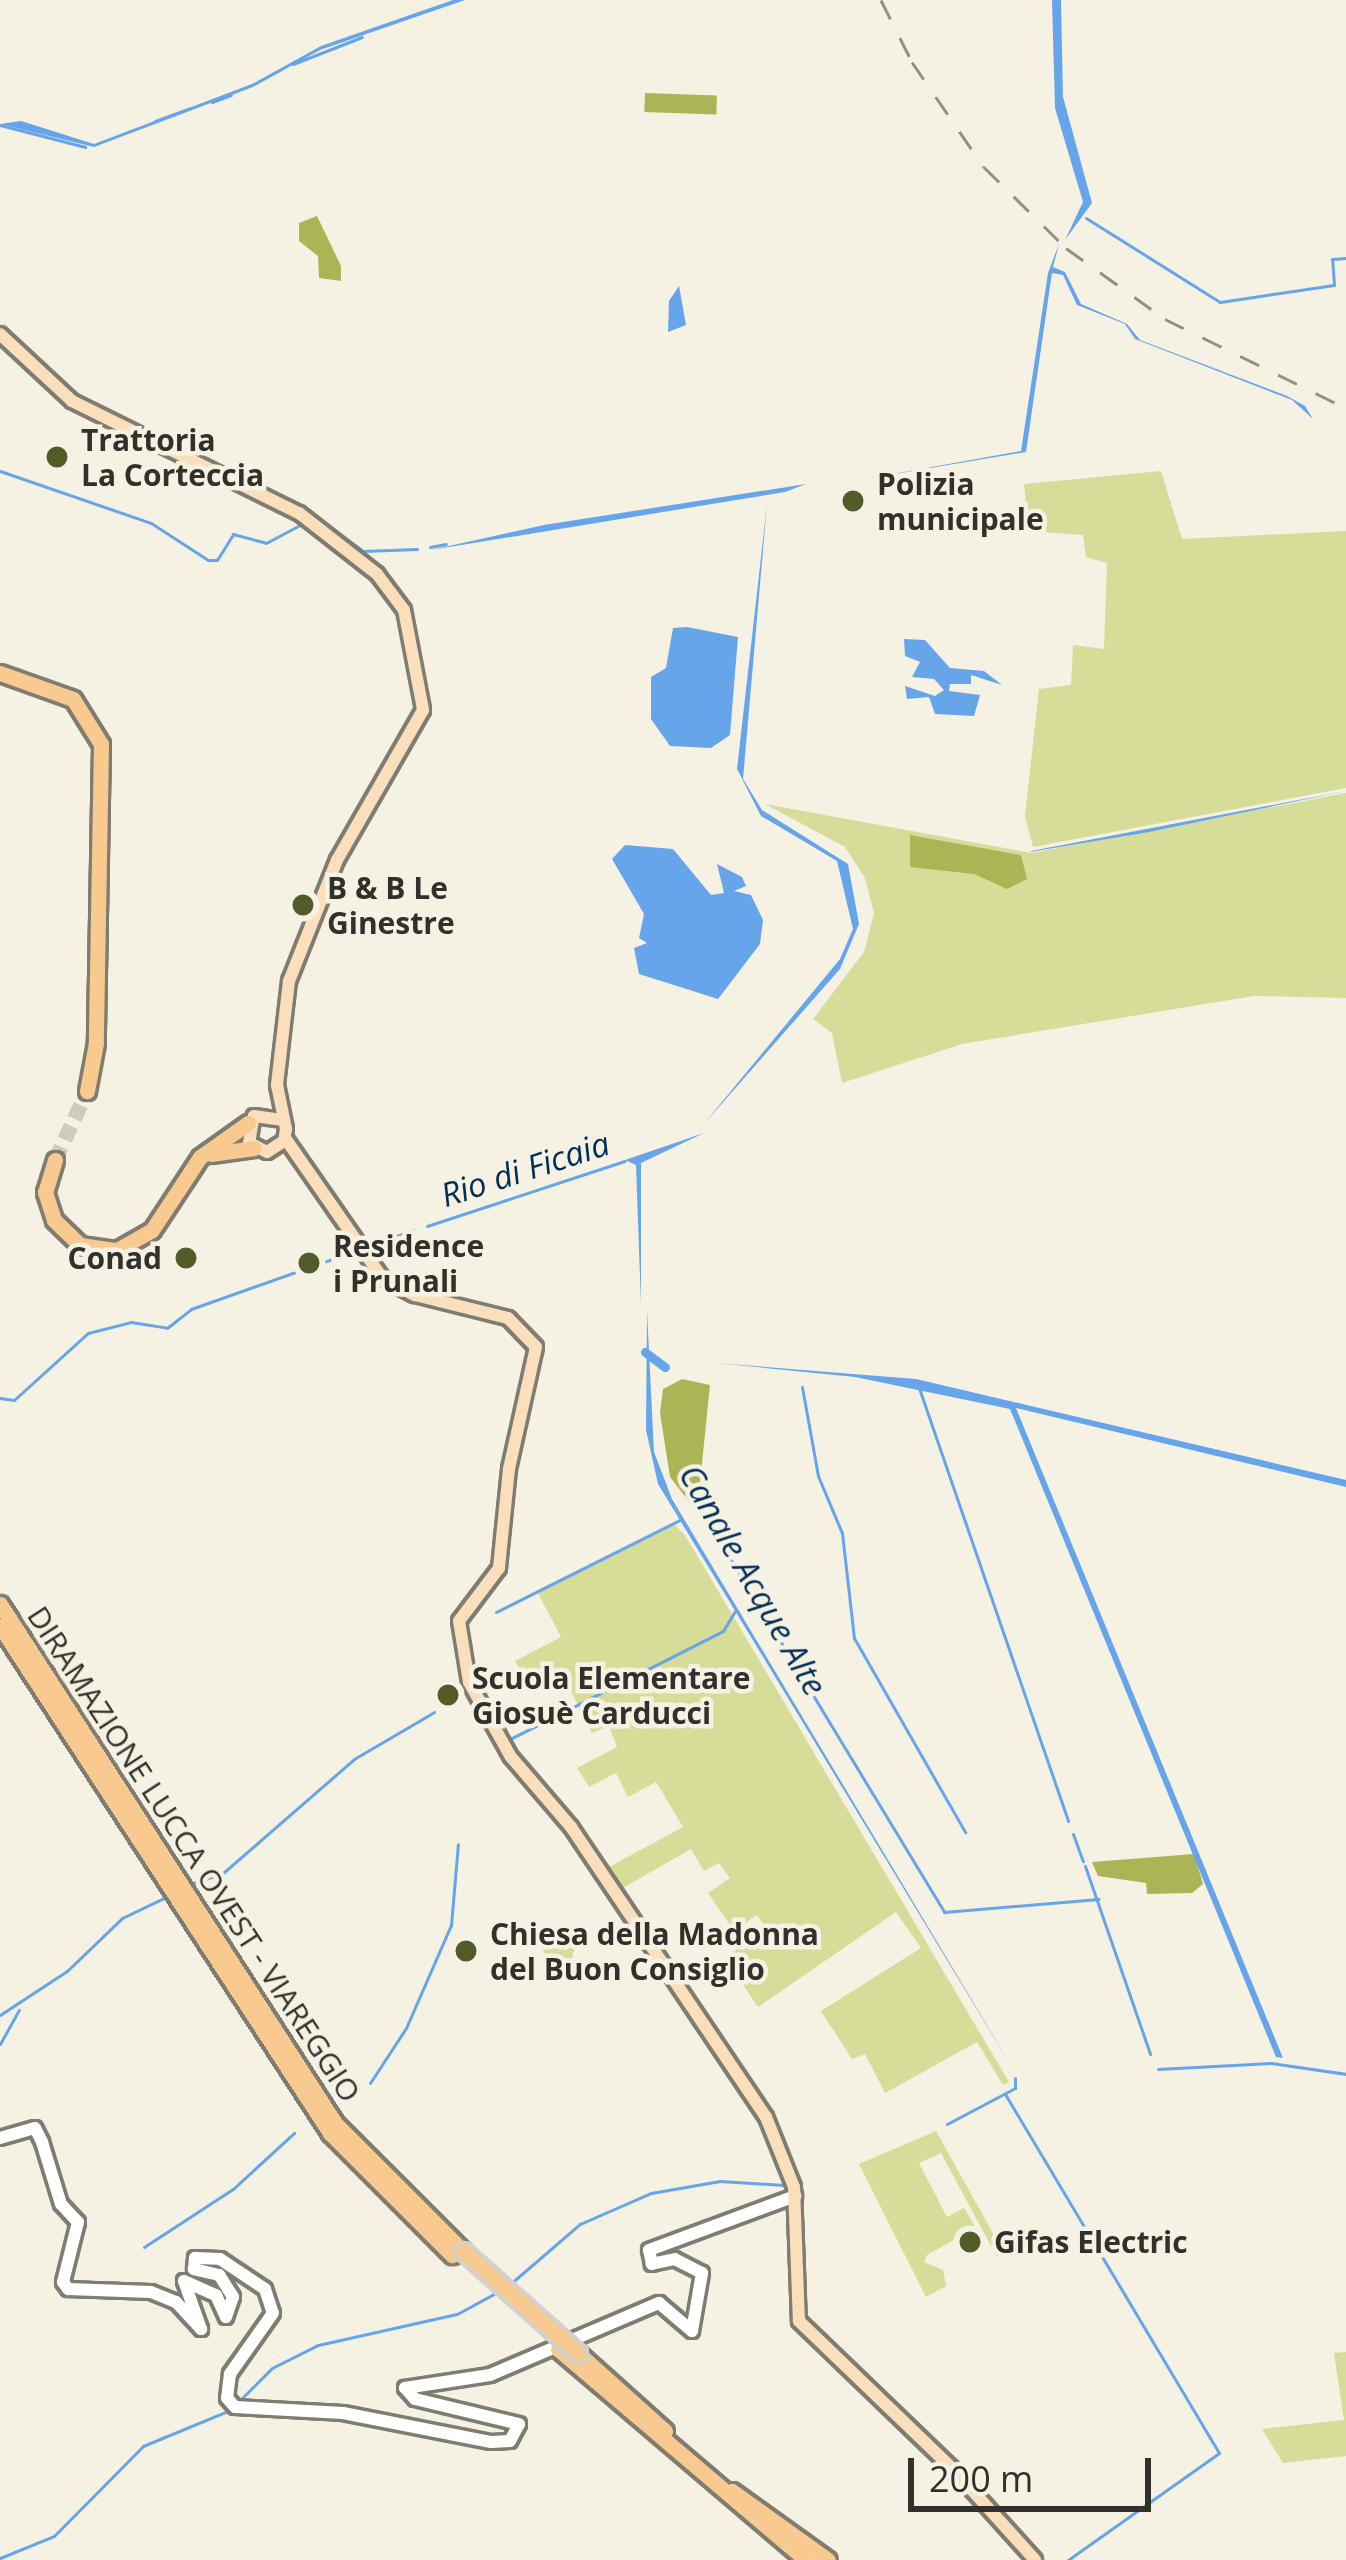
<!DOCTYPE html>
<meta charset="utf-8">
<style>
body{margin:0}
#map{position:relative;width:1346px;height:2560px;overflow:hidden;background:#f5f2e4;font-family:"Open Sans",sans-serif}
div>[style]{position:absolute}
.green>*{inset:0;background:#d5dd99}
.forest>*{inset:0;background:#acb556;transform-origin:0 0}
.water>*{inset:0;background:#66a5e9}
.stream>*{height:3px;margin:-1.5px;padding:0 1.5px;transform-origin:1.5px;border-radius:1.5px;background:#66a5e9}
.canal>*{height:9px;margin:-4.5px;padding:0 4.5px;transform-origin:4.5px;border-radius:4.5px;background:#66a5e9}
.highway-tunnel>*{height:15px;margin-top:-7.5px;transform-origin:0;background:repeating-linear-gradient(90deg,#cecbbf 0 15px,transparent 0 23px)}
.roads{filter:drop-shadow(3px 0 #7f7d71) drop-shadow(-3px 0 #7f7d71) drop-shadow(0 3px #7f7d71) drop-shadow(0 -3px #7f7d71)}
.secondary>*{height:12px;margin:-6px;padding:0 6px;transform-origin:6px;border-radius:6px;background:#fff}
.primary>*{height:12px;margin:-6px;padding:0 6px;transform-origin:6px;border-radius:6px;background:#fbdfbc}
.highway>*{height:15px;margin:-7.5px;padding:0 7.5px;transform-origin:7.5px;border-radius:7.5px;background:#f9ca8f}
.rail>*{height:3px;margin-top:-1.5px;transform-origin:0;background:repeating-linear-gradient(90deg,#918f86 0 21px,transparent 0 42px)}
.bridges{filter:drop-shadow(3px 0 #d2d1d0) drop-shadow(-3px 0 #d2d1d0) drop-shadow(0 3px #d2d1d0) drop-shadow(0 -3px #d2d1d0)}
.highway-bridge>*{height:15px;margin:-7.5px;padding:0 7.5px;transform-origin:7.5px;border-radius:7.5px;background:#f9ca8f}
.dots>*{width:33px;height:33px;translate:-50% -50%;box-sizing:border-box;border:6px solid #f5f2e4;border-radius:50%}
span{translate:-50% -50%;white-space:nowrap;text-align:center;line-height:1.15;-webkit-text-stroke:9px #f5f2e4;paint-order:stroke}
.poi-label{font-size:30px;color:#31302b;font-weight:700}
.left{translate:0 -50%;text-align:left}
.right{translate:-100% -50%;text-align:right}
.street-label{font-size:30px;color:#31302b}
.water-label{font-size:33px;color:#002d57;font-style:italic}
.scale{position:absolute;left:908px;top:2458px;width:243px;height:54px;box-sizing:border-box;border:6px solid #31302b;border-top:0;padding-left:15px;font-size:36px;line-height:42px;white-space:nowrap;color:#31302b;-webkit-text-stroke:9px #f5f2e4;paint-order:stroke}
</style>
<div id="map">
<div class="green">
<i style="clip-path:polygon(1161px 471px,1182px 539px,1346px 531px,1346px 788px,1033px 847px,1025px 816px,1039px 689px,1071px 685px,1073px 645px,1104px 649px,1107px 563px,1086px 557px,1083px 535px,1029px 531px,1024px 484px)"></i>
<i style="clip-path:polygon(1346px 793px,1346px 998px,1254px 996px,962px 1044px,842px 1083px,832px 1033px,813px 1019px,864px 952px,874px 913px,865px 878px,845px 847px,765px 804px,1031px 853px)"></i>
<i style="clip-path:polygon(673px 1523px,685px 1535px,1009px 2082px,1003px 2085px,977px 2042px,885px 2093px,865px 2054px,852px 2059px,821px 2011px,921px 1948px,896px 1912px,758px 2007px,725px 1958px,766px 1928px,757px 1915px,734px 1931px,708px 1893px,730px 1878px,719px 1863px,704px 1871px,691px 1849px,621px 1889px,607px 1868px,683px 1827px,656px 1782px,628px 1797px,616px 1773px,589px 1787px,577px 1768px,617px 1747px,609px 1726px,592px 1733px,562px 1673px,529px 1688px,515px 1661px,561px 1637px,538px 1593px)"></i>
<i style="clip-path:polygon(577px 1937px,572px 1959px,543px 1955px,544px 1939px)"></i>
<i style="clip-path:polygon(936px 2131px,1004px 2253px,997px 2257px,941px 2153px,919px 2163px,947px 2217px,964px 2208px,976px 2228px,927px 2255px,924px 2262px,943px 2270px,946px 2286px,926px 2297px,859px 2164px)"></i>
<i style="clip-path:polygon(1346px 2352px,1346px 2456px,1283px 2463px,1262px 2429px,1344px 2420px,1334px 2353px)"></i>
</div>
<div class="forest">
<i style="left:645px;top:93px;width:72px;height:19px;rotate:2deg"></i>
<i style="clip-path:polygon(317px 216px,341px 266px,341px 281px,319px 278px,318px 256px,299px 241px,299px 223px)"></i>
<i style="clip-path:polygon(910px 835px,1021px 855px,1027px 879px,1007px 889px,974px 874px,910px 867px)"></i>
<i style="clip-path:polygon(682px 1379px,710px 1385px,697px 1512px,670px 1477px,660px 1413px,663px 1389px)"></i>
<i style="clip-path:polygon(1194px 1854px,1203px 1884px,1192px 1893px,1147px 1894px,1146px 1883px,1098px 1876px,1092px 1862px)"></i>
</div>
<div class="water">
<i style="clip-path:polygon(453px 0,465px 0,320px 50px,253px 87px,94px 147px,0 124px,21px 121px,94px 144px,252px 84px,321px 46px)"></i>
<i style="clip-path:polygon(1052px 0,1061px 0,1063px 97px,1092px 203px,1065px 240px,1083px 202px,1055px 108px)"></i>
<i style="clip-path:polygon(1059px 244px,1053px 267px,1065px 272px,1081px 304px,1127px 324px,1140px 340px,1287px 396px,1305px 406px,1313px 419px,1292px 400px,1135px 339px,1125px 324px,1077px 305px,1063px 275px,1052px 273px,1026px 452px,865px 479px,1021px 451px,1048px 273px)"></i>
<i style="clip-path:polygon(679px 286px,686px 325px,668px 332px,669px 301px)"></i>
<i style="clip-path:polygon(806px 484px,785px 492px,431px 550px,544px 525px)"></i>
<i style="clip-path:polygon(767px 504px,743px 779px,762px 810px,848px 864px,859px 924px,840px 969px,703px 1125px,840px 959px,853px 929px,837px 861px,761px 816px,737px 769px)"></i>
<i style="clip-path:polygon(687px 627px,738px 637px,730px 735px,711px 748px,670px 746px,651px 719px,651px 677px,666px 668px,673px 628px)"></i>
<i style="clip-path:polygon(904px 639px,925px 640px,950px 668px,984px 671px,1002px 685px,971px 675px,971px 684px,950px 684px,949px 691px,980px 695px,974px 716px,935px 714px,929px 697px,907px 699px,905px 686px,935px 696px,944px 690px,934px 679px,912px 677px,920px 662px,905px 656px)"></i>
<i style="clip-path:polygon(1346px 791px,1149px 832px,1030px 852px,1031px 851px)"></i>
<i style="clip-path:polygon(625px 845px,673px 849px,711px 895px,724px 893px,717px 864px,742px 877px,746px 886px,734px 891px,751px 895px,763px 920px,760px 944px,718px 999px,639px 974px,634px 948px,647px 943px,639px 938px,644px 914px,612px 859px)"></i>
<i style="clip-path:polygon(704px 1133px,641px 1163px,641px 1305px,636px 1165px,625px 1160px)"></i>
<i style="clip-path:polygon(647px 1311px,654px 1452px,672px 1499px,1018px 2077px,658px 1484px,646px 1430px)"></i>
<i style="clip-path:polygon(716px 1363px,916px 1379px,1346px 1480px,1346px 1487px,1016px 1408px,1283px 2058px,1276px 2057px,1010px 1409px,855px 1377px)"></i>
</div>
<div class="stream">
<i style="left:293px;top:64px;width:74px;rotate:-21.4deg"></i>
<i style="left:212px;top:102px;width:20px;rotate:-20deg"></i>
<i style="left:155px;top:121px;width:38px;rotate:-20deg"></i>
<i style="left:0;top:125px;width:88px;rotate:14.5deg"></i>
<i style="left:1086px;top:218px;width:158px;rotate:32.1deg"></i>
<i style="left:1220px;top:302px;width:115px;rotate:-8.5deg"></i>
<i style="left:1334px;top:285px;width:26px;rotate:-94deg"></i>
<i style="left:1332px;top:259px;width:14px;rotate:-4deg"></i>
<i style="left:0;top:471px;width:160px;rotate:19deg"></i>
<i style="left:151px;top:523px;width:68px;rotate:33deg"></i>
<i style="left:208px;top:560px;width:9px"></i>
<i style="left:217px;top:560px;width:31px;rotate:-58deg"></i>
<i style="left:233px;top:534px;width:34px;rotate:15deg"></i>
<i style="left:266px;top:543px;width:40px;rotate:-28deg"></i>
<i style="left:317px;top:517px;width:57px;rotate:36.5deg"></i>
<i style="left:363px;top:551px;width:54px;rotate:-2.1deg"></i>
<i style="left:539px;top:529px;width:57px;rotate:-10.1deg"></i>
<i style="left:430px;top:547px;width:16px;rotate:-11deg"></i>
<i style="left:427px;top:1226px;width:208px;rotate:-18.2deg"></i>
<i style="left:368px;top:1246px;width:48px;rotate:-19.6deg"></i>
<i style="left:802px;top:1387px;width:90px;rotate:79.8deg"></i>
<i style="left:818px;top:1476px;width:62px;rotate:67.2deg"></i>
<i style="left:842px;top:1533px;width:106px;rotate:83.5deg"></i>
<i style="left:854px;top:1638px;width:224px;rotate:60.2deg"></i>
<i style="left:919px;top:1388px;width:458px;rotate:71deg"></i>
<i style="left:0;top:1398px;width:14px;rotate:8deg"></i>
<i style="left:14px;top:1400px;width:100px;rotate:-42.2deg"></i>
<i style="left:88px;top:1333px;width:44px;rotate:-14.3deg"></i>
<i style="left:131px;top:1322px;width:36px;rotate:9deg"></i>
<i style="left:167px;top:1328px;width:31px;rotate:-38deg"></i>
<i style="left:191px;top:1309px;width:174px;rotate:-19.5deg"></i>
<i style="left:702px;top:1512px;width:468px;rotate:58.8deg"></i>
<i style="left:944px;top:1912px;width:155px;rotate:-4.8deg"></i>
<i style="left:496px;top:1612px;width:208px;rotate:-26.6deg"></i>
<i style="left:506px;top:1741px;width:243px;rotate:-26.9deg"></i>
<i style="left:723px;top:1631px;width:23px;rotate:-59deg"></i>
<i style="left:1073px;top:1834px;width:29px;rotate:70deg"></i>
<i style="left:1085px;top:1866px;width:199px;rotate:70.9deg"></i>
<i style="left:190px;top:1884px;width:35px;rotate:-18deg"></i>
<i style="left:223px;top:1873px;width:174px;rotate:-41deg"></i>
<i style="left:354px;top:1759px;width:93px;rotate:-30.4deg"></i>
<i style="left:0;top:2015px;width:80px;rotate:-33.3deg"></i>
<i style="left:67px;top:1971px;width:76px;rotate:-43.9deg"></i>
<i style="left:122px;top:1918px;width:49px;rotate:-25.5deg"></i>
<i style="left:0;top:2044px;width:39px;rotate:-61deg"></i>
<i style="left:1158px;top:2069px;width:113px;rotate:-3deg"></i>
<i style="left:1271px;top:2063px;width:76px;rotate:8.3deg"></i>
<i style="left:370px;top:2083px;width:66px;rotate:-56.8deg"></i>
<i style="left:406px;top:2028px;width:112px;rotate:-66.4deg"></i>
<i style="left:451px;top:1925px;width:81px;rotate:-85.1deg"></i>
<i style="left:1005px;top:2094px;width:418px;rotate:59.2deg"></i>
<i style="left:1219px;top:2453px;width:185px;rotate:144.7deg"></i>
<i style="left:947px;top:2124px;width:77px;rotate:-27.9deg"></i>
<i style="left:1015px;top:2088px;width:10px;rotate:-90deg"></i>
<i style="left:144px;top:2247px;width:106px;rotate:-33.1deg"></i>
<i style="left:233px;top:2189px;width:83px;rotate:-42.6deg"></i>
<i style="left:509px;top:2285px;width:94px;rotate:-40.7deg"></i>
<i style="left:580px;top:2224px;width:77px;rotate:-23.6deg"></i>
<i style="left:651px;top:2193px;width:70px;rotate:-9.9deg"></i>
<i style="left:720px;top:2181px;width:64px;rotate:3.6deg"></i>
<i style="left:237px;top:2403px;width:49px;rotate:-45deg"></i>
<i style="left:272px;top:2368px;width:51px;rotate:-26.6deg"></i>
<i style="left:318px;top:2345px;width:142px;rotate:-12.6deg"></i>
<i style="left:457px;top:2314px;width:50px;rotate:-28.6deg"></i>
<i style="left:0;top:2558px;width:58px;rotate:-22.2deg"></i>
<i style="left:54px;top:2536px;width:127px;rotate:-45.3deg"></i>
<i style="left:143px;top:2446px;width:94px;rotate:-22.5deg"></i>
</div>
<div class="canal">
<i style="left:645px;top:1352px;width:25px;rotate:37deg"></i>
</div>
<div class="highway-tunnel">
<i style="left:55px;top:1160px;width:76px;rotate:-65.1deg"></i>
</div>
<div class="roads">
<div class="secondary">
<i style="left:0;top:2138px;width:36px;rotate:-16deg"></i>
<i style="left:35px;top:2128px;width:16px;rotate:63deg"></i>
<i style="left:42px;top:2142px;width:65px;rotate:73deg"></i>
<i style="left:61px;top:2204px;width:25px;rotate:47deg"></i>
<i style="left:78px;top:2222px;width:62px;rotate:104deg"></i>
<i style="left:63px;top:2282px;width:9px;rotate:54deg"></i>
<i style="left:68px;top:2289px;width:83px;rotate:2.1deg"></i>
<i style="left:151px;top:2292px;width:27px;rotate:22deg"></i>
<i style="left:176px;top:2302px;width:37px;rotate:47deg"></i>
<i style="left:201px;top:2329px;width:51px;rotate:-109.5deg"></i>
<i style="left:184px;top:2281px;width:35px;rotate:24deg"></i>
<i style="left:216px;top:2295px;width:24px;rotate:66deg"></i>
<i style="left:226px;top:2317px;width:21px;rotate:-71deg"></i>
<i style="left:233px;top:2297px;width:26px;rotate:-122deg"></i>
<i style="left:219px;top:2275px;width:26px;rotate:-167deg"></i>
<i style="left:194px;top:2269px;width:11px;rotate:-85deg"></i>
<i style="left:195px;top:2258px;width:25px;rotate:2deg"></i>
<i style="left:220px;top:2259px;width:54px;rotate:33.7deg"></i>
<i style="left:265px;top:2289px;width:25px;rotate:72deg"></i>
<i style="left:273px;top:2313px;width:75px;rotate:125.2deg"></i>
<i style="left:230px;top:2374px;width:24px;rotate:97deg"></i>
<i style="left:227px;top:2398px;width:12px;rotate:48deg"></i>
<i style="left:235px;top:2407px;width:108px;rotate:3.2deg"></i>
<i style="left:343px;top:2413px;width:151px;rotate:11.1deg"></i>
<i style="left:491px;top:2442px;width:19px;rotate:-3deg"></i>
<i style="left:510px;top:2441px;width:19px;rotate:-62deg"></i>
<i style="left:519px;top:2424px;width:107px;rotate:-166.5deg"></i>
<i style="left:415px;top:2399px;width:15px;rotate:-132deg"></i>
<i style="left:405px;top:2388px;width:86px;rotate:-8.7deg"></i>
<i style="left:490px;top:2375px;width:184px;rotate:-23.1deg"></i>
<i style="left:659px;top:2303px;width:43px;rotate:40.3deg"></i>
<i style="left:692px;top:2331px;width:59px;rotate:-80.2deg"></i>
<i style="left:702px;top:2273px;width:30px;rotate:-153deg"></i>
<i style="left:675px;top:2259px;width:24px;rotate:168deg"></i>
<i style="left:652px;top:2264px;width:14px;rotate:-102deg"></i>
<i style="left:649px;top:2250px;width:156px;rotate:-20.3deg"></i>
</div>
<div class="primary">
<i style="left:0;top:334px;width:98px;rotate:42.9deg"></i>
<i style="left:72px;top:401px;width:253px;rotate:26.3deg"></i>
<i style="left:299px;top:513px;width:99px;rotate:38deg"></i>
<i style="left:377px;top:574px;width:45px;rotate:53.1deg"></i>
<i style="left:404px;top:610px;width:102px;rotate:79.2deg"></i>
<i style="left:423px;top:710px;width:173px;rotate:119.8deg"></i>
<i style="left:337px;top:860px;width:130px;rotate:111.6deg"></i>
<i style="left:289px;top:981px;width:105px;rotate:96.6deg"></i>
<i style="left:277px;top:1085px;width:45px;rotate:78.4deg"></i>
<i style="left:286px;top:1129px;width:12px;rotate:99deg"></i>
<i style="left:284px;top:1141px;width:20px;rotate:147deg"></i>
<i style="left:267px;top:1152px;width:20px;rotate:-153deg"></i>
<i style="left:249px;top:1143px;width:27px;rotate:-80deg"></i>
<i style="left:254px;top:1116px;width:28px;rotate:8deg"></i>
<i style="left:285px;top:1138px;width:172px;rotate:55.2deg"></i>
<i style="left:383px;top:1279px;width:36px;rotate:27deg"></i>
<i style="left:415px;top:1295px;width:96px;rotate:13.9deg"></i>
<i style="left:508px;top:1318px;width:40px;rotate:46deg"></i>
<i style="left:536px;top:1347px;width:125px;rotate:102.5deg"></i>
<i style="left:509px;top:1469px;width:100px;rotate:95.8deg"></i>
<i style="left:499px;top:1568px;width:66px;rotate:127deg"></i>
<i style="left:459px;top:1621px;width:62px;rotate:80.7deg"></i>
<i style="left:469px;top:1682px;width:86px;rotate:60.8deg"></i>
<i style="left:511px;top:1757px;width:92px;rotate:49.4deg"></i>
<i style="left:571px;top:1827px;width:349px;rotate:56.1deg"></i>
<i style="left:766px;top:2117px;width:75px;rotate:68.2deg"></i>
<i style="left:794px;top:2187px;width:134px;rotate:87.9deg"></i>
<i style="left:799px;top:2321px;width:212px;rotate:43.9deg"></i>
<i style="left:952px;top:2468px;width:124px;rotate:47.9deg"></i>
</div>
<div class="highway">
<i style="left:0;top:673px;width:77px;rotate:19.6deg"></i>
<i style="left:73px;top:699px;width:53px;rotate:58.1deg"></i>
<i style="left:101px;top:744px;width:299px;rotate:91deg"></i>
<i style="left:96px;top:1043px;width:49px;rotate:100.6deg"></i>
<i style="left:211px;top:1154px;width:43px;rotate:-7.9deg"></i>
<i style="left:55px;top:1160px;width:34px;rotate:107deg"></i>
<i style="left:45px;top:1192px;width:29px;rotate:72deg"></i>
<i style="left:54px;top:1220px;width:36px;rotate:44deg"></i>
<i style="left:80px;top:1245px;width:37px;rotate:8deg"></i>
<i style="left:117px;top:1250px;width:40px;rotate:-29.7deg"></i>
<i style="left:152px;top:1230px;width:87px;rotate:-56.7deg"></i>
<i style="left:200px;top:1157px;width:59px;rotate:-35.3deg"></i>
<i style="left:0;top:1604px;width:618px;rotate:57.16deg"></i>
<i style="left:335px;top:2123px;width:181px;rotate:45deg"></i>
<i style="left:0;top:1626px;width:605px;rotate:56.94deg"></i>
<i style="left:330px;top:2133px;width:173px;rotate:45deg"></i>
<i style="left:558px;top:2349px;width:326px;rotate:40.4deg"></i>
<i style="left:578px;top:2353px;width:117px;rotate:41.9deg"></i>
<i style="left:732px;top:2491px;width:118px;rotate:35.7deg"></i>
</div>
</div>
<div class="rail">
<i style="left:881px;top:0;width:69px;rotate:63.4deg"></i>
<i style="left:912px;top:62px;width:127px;rotate:55.6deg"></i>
<i style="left:984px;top:167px;width:115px;rotate:44.6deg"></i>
<i style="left:1066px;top:248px;width:122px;rotate:35.6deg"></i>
<i style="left:1165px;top:319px;width:202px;rotate:26.2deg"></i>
</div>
<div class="bridges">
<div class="highway-bridge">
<i style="left:463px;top:2251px;width:154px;rotate:41.6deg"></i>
</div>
</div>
<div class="dots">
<i style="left:57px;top:457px;background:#535b29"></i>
<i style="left:853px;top:501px;background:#535b29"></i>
<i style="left:303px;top:905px;background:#535b29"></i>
<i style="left:186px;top:1258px;background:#535b29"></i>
<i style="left:309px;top:1263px;background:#535b29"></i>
<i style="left:448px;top:1695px;background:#535b29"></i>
<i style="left:466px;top:1951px;background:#535b29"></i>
<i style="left:970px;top:2242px;background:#535b29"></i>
</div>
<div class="poi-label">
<span class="left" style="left:81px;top:457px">Trattoria<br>La Corteccia</span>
<span class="left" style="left:877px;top:501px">Polizia<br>municipale</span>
<span class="left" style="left:327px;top:905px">B &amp; B Le<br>Ginestre</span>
<span class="left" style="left:333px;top:1263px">Residence<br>i Prunali</span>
<span class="right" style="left:162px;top:1258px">Conad</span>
<span class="left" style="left:472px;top:1695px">Scuola Elementare<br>Giosuè Carducci</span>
<span class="left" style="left:490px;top:1951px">Chiesa della Madonna<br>del Buon Consiglio</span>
<span class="left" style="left:994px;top:2242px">Gifas Electric</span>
</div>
<div class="street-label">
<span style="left:194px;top:1854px;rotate:57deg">DIRAMAZIONE LUCCA OVEST - VIAREGGIO</span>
</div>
<div class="water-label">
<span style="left:525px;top:1169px;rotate:-18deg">Rio di Ficaia</span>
<span style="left:753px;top:1580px;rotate:60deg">Canale Acque Alte</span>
</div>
<div class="scale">200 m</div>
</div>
